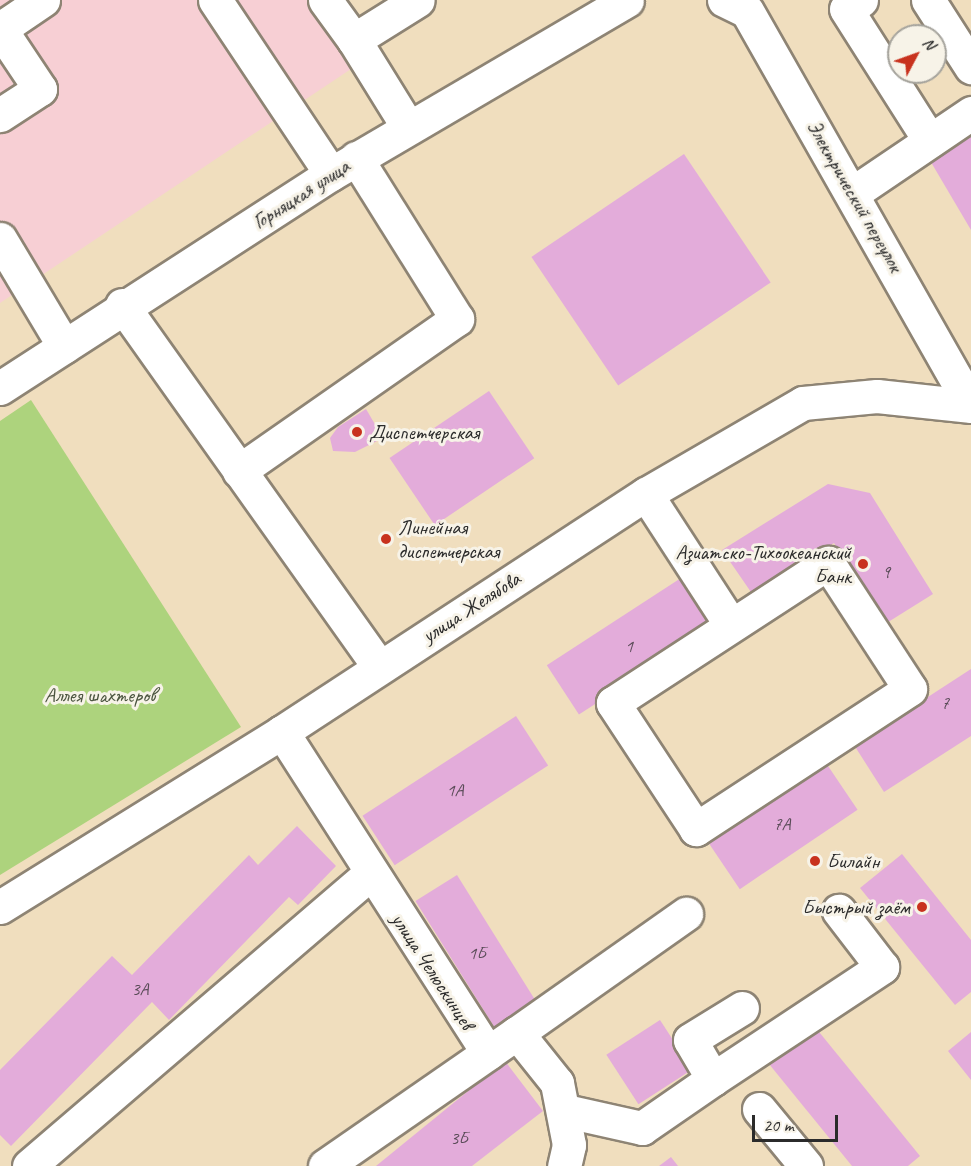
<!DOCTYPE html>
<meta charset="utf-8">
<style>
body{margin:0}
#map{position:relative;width:971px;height:1166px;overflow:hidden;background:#f0debe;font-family:Caveat,sans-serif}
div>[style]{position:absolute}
.built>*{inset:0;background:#f7cfd4}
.green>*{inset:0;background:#add37d}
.building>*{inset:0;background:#e3acda;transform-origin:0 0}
.roads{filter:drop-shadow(2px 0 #8e8474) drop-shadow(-2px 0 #8e8474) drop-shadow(0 2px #8e8474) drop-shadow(0 -2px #8e8474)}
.minor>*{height:33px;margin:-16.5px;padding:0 16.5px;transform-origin:16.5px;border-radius:16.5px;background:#fff}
.dots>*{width:16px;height:16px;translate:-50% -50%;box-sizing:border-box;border:3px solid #f7f3e8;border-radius:50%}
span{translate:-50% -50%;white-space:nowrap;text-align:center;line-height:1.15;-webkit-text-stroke:6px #f7f3e8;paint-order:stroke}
.number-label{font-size:18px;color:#594b57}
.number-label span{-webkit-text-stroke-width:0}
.street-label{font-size:21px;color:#2b2b2b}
.poi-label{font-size:21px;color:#2b2b2b}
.left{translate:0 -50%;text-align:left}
.right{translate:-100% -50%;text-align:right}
.park-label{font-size:21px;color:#4c5540}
.north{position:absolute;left:887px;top:24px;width:60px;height:60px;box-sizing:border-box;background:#f7f3e8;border:2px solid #a5a39c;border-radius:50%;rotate:49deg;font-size:16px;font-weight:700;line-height:24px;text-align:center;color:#2b2b2b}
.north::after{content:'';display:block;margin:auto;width:21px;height:27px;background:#c8321e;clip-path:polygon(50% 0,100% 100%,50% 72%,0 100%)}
.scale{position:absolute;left:752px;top:1115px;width:86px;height:27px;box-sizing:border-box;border:3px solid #2b2b2b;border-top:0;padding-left:8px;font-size:18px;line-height:21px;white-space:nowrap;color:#2b2b2b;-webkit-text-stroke:4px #f7f3e8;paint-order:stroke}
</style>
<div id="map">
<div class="built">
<i style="clip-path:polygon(0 0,334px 0,369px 57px,0 303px)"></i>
</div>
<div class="green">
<i style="clip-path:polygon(31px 400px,241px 727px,0 875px,0 421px)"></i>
</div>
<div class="building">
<i style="clip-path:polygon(971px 125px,971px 230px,925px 152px)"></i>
<i style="left:684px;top:154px;width:155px;height:184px;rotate:56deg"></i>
<i style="left:489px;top:391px;width:81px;height:120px;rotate:56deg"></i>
<i style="clip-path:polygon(366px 409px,383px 438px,355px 452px,333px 451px,330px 438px,338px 427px)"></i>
<i style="clip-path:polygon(828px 484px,870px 493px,933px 594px,885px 624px,834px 543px,753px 595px,722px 550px)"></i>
<i style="left:681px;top:578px;width:59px;height:160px;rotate:57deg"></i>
<i style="clip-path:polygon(971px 669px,971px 736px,884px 792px,854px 745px)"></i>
<i style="left:516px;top:716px;width:59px;height:183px;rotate:57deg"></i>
<i style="left:824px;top:760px;width:60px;height:142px;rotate:56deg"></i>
<i style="clip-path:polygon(297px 826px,336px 866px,298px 905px,289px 897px,169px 1020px,152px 1002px,11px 1146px,0 1135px,0 1070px,112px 956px,132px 975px,249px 855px,258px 865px)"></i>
<i style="clip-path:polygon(902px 854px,971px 940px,971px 992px,955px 1005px,860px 888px)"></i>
<i style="left:457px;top:875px;width:153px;height:49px;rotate:58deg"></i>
<i style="left:660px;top:1020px;width:59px;height:64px;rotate:57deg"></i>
<i style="clip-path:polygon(811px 1022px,920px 1156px,908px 1166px,852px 1166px,765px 1059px)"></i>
<i style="clip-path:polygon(971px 1032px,971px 1080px,948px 1051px)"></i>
<i style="clip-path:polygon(505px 1061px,543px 1111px,472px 1166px,376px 1166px)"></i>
<i style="clip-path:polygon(671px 1157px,678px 1166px,659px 1166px)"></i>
</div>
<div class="roads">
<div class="minor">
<i style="left:215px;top:0;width:209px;rotate:56.3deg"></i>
<i style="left:325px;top:0;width:49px;rotate:54.1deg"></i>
<i style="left:724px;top:0;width:25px;rotate:26deg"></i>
<i style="left:747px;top:11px;width:454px;rotate:60.4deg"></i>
<i style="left:861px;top:0;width:17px;rotate:149deg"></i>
<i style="left:846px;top:9px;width:156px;rotate:57.5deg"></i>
<i style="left:928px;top:0;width:80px;rotate:57.3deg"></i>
<i style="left:0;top:29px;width:72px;rotate:56.3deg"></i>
<i style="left:40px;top:89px;width:48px;rotate:147deg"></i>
<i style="left:0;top:29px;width:52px;rotate:-34deg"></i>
<i style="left:408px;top:127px;width:102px;rotate:-121.8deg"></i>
<i style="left:354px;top:40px;width:75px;rotate:-32deg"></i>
<i style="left:853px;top:193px;width:143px;rotate:-34.1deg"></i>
<i style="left:0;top:239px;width:125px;rotate:59.1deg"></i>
<i style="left:122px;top:305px;width:444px;rotate:54.6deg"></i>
<i style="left:0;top:388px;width:394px;rotate:-32.9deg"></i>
<i style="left:331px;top:174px;width:343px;rotate:-30.4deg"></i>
<i style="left:239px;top:471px;width:266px;rotate:-34.9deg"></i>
<i style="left:457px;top:319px;width:190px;rotate:-122.1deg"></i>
<i style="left:646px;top:494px;width:156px;rotate:57deg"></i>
<i style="left:828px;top:563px;width:150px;rotate:56.9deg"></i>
<i style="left:910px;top:689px;width:256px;rotate:146.8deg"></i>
<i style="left:696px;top:829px;width:151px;rotate:-123.4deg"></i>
<i style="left:613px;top:703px;width:257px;rotate:-33.1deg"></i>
<i style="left:282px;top:732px;width:381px;rotate:57.3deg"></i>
<i style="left:488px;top:1053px;width:35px;rotate:-35deg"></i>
<i style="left:517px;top:1033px;width:64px;rotate:51.3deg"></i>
<i style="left:557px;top:1083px;width:63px;rotate:79deg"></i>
<i style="left:569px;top:1145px;width:22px;rotate:103deg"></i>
<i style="left:0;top:907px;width:332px;rotate:-31.8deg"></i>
<i style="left:282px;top:732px;width:435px;rotate:-33.2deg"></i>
<i style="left:646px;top:494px;width:181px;rotate:-30.1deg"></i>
<i style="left:803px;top:403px;width:74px;rotate:-5.4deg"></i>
<i style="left:877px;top:396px;width:95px;rotate:6.1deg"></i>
<i style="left:517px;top:1033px;width:207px;rotate:-35.2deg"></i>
<i style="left:713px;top:1079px;width:203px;rotate:-33.5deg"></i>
<i style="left:882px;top:967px;width:71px;rotate:-127.5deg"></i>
<i style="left:759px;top:1109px;width:74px;rotate:50.5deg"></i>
<i style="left:566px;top:1111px;width:78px;rotate:12.6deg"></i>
<i style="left:642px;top:1128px;width:86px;rotate:-34.6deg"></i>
<i style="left:713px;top:1079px;width:45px;rotate:-120.5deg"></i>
<i style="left:690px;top:1040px;width:61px;rotate:-31.6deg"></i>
<i style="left:29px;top:1166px;width:449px;rotate:-40.6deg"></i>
<i style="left:325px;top:1166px;width:198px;rotate:-34.7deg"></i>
</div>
</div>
<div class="dots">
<i style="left:357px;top:432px;background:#c8321e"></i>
<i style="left:386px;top:539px;background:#c8321e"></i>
<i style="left:863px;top:564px;background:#c8321e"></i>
<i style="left:815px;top:861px;background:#c8321e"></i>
<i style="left:922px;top:907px;background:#c8321e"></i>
</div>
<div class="number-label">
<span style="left:886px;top:572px">9</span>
<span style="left:629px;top:646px">1</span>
<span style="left:945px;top:703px">7</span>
<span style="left:455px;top:790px">1А</span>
<span style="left:782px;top:824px">7А</span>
<span style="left:477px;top:953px">1Б</span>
<span style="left:140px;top:989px">3А</span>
<span style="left:459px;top:1138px">3Б</span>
</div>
<div class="street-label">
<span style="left:301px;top:194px;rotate:-33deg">Горняцкая улица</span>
<span style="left:855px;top:196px;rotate:60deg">Электрический переулок</span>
<span style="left:471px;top:607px;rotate:-33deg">улица Желябова</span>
<span style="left:433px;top:971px;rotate:57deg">улица Челюскинцев</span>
</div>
<div class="poi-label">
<span class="left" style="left:369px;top:432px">Диспетчерская</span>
<span class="left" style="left:398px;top:539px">Линейная<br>диспетчерская</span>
<span class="right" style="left:851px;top:564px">Азиатско-Тихоокеанский<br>Банк</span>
<span class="left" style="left:827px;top:861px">Билайн</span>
<span class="right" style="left:910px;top:907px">Быстрый заём</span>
</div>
<div class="park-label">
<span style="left:100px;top:695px">Аллея шахтеров</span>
</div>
<div class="north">N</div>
<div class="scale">20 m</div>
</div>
